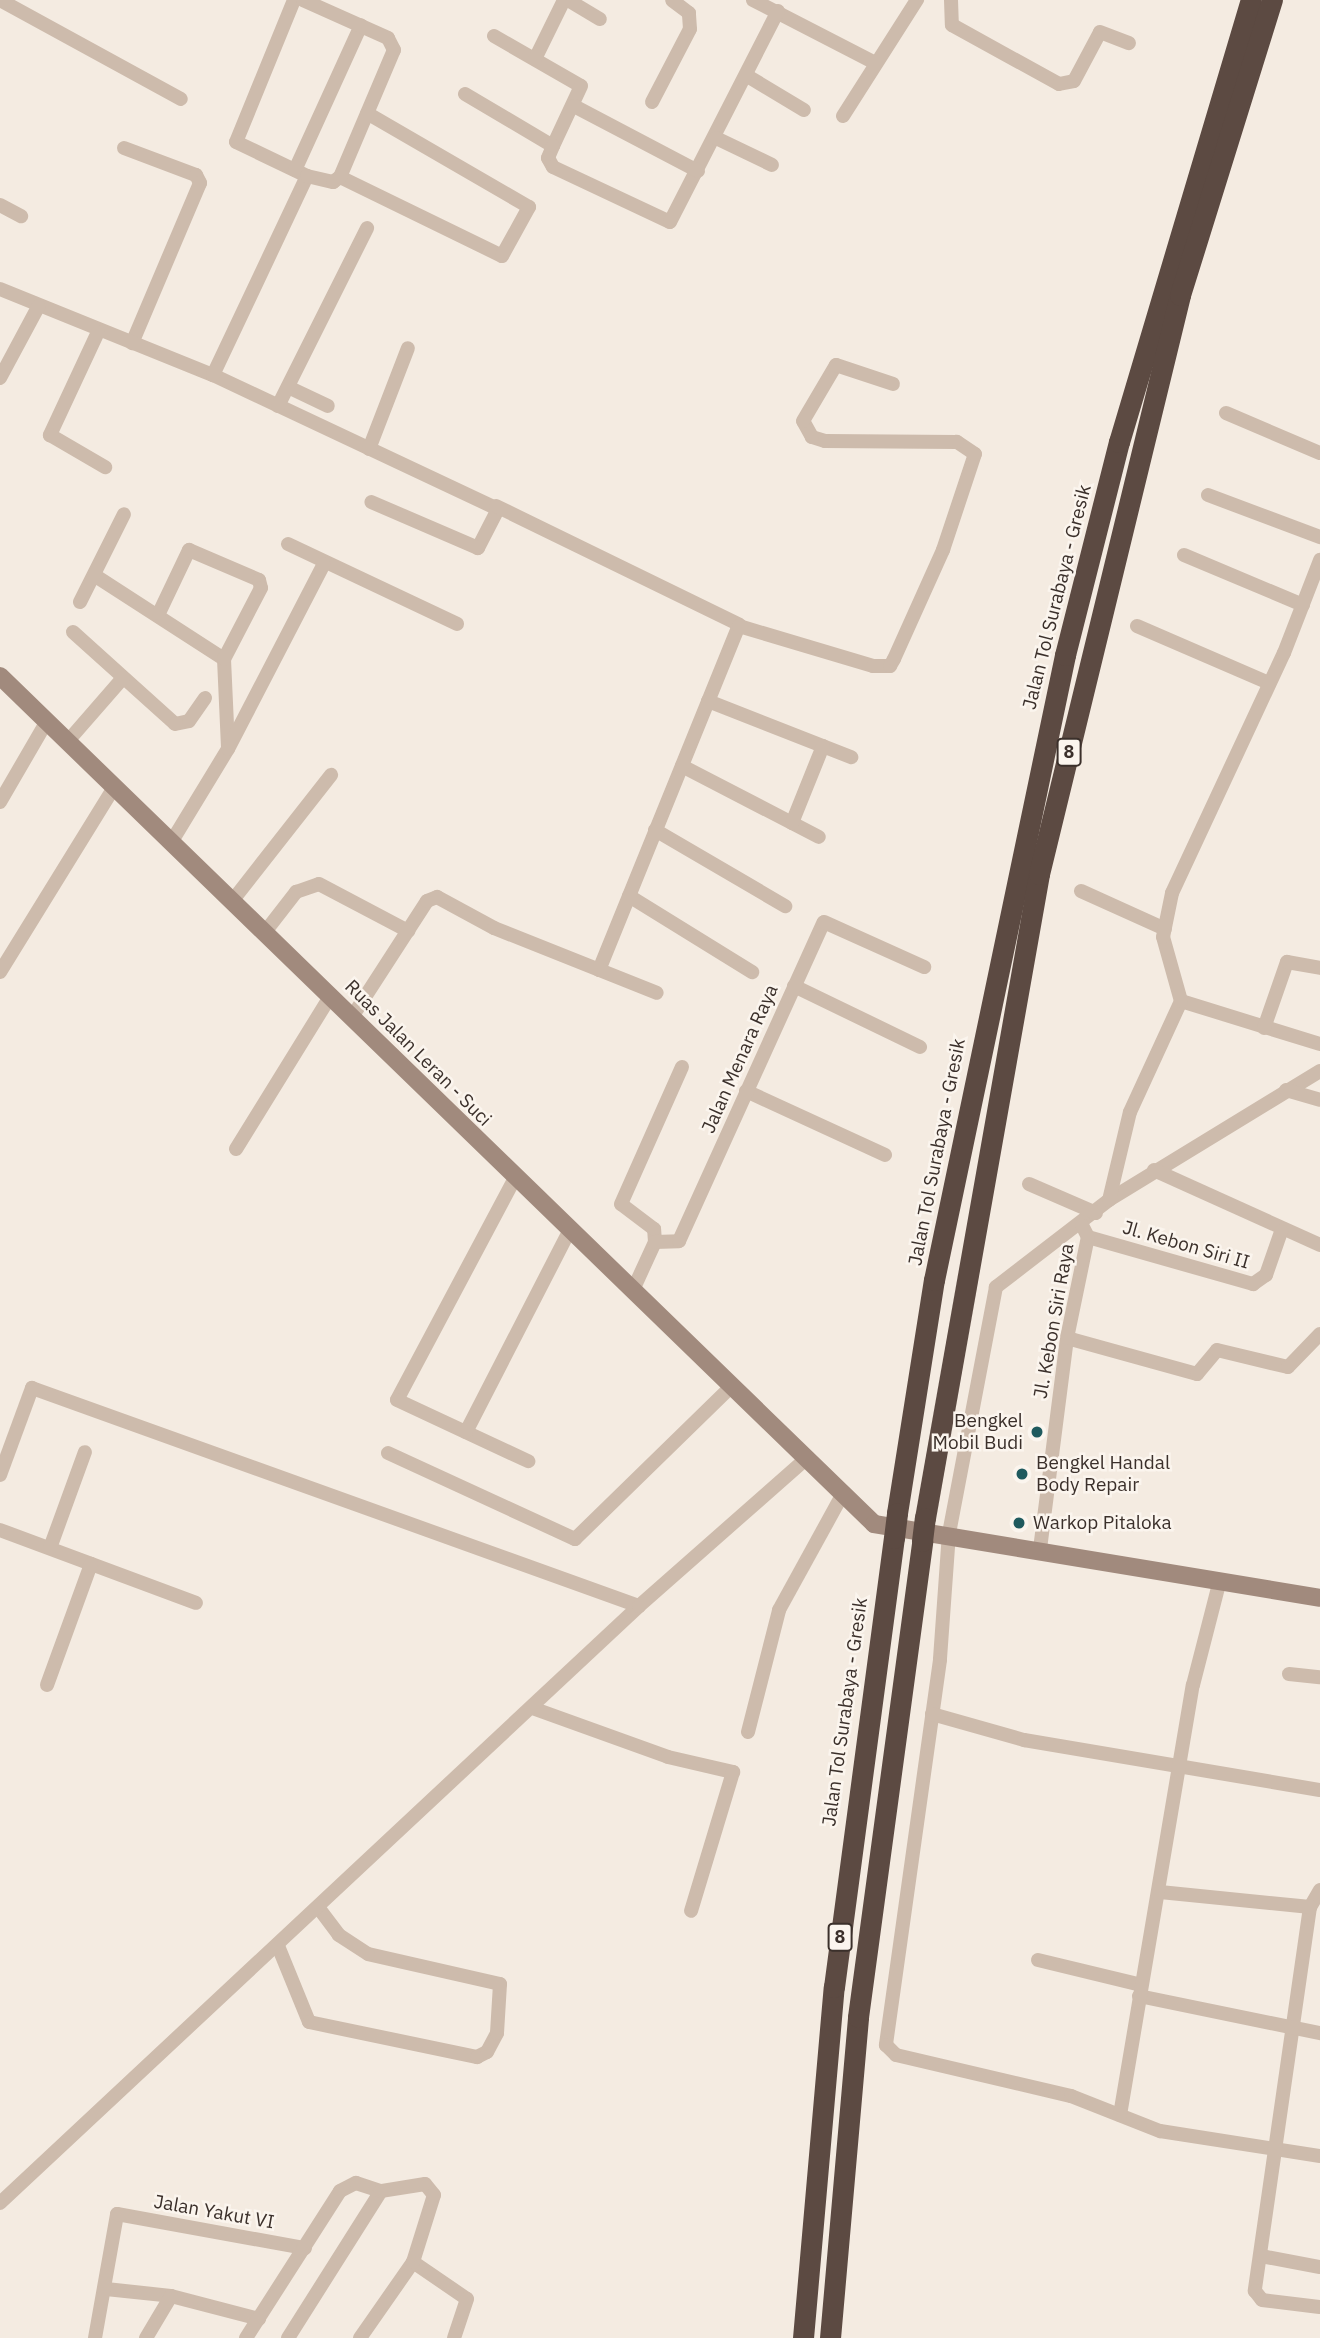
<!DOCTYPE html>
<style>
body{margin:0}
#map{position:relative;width:1320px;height:2338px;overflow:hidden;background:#f4ebe1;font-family:"IBM Plex Sans",sans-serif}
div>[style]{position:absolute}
.street>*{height:14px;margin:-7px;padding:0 7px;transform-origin:7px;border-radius:7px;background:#cdbbac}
.secondary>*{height:18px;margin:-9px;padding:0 9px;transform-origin:9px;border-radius:9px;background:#a18a7d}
.highway>*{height:21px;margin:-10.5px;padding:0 10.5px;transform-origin:10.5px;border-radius:10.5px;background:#5c4a42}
.highway-bridge>*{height:21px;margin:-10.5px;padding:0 10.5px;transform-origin:10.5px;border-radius:10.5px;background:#5c4a42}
.dots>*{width:19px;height:19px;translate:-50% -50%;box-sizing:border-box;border:4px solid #fbf5ee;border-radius:50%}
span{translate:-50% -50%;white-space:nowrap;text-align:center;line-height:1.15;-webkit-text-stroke:5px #fbf5ee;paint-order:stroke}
.shield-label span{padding:2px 5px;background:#fbf5ee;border:2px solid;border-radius:5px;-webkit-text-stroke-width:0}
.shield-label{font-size:18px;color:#3b302b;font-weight:700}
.street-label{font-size:19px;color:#3b302b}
.poi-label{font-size:19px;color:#3b302b}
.right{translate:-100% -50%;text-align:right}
.left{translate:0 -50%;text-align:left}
</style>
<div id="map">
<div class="street">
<i style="left:0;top:0;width:206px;rotate:28.7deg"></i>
<i style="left:294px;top:0;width:153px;rotate:112.2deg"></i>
<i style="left:236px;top:142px;width:79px;rotate:25.6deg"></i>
<i style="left:568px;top:0;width:37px;rotate:31deg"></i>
<i style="left:753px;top:0;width:137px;rotate:27.3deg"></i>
<i style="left:951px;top:0;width:25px;rotate:88deg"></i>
<i style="left:952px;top:25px;width:122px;rotate:28.9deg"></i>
<i style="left:1059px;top:84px;width:15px;rotate:-11deg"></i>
<i style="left:1074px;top:81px;width:55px;rotate:-62deg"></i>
<i style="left:1100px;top:32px;width:31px;rotate:21deg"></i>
<i style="left:494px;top:36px;width:100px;rotate:29.9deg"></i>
<i style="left:581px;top:86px;width:66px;rotate:115deg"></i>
<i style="left:535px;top:59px;width:66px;rotate:-63.8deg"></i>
<i style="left:749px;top:77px;width:64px;rotate:31deg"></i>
<i style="left:465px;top:94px;width:102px;rotate:30.6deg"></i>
<i style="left:553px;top:146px;width:13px;rotate:113deg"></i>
<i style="left:548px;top:158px;width:10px;rotate:61deg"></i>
<i style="left:553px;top:167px;width:129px;rotate:25.2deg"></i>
<i style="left:670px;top:222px;width:237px;rotate:-62.9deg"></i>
<i style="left:652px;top:102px;width:82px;rotate:-62.5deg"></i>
<i style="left:690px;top:29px;width:16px;rotate:-94deg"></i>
<i style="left:689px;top:13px;width:21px;rotate:-143deg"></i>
<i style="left:574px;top:106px;width:140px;rotate:27.7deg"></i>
<i style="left:843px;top:116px;width:138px;rotate:-57.5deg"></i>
<i style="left:716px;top:138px;width:62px;rotate:25.7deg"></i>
<i style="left:124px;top:148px;width:77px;rotate:20.6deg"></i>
<i style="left:196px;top:175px;width:9px;rotate:63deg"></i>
<i style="left:200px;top:183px;width:174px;rotate:113deg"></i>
<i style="left:295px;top:170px;width:159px;rotate:-65.5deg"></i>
<i style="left:340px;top:177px;width:180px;rotate:26deg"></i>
<i style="left:502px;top:256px;width:56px;rotate:-61.1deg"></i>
<i style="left:529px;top:207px;width:187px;rotate:-149.9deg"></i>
<i style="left:0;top:205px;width:24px;rotate:28deg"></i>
<i style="left:0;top:289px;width:230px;rotate:22deg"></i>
<i style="left:213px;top:375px;width:315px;rotate:25.2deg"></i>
<i style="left:498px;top:509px;width:44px;rotate:117.1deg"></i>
<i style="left:478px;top:548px;width:116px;rotate:-156.7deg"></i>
<i style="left:98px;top:332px;width:114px;rotate:115deg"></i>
<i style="left:50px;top:435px;width:64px;rotate:30.2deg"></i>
<i style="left:213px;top:375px;width:220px;rotate:-64.7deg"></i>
<i style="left:307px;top:176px;width:27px;rotate:13deg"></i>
<i style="left:333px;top:182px;width:9px;rotate:-36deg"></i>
<i style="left:340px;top:177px;width:138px;rotate:-67deg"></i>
<i style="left:394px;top:50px;width:13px;rotate:-117deg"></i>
<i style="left:388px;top:38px;width:93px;rotate:-155.9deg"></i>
<i style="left:0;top:378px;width:81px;rotate:-61.8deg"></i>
<i style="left:288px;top:387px;width:44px;rotate:25.4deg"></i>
<i style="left:278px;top:406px;width:199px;rotate:-63.4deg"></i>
<i style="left:1226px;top:413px;width:102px;rotate:23.1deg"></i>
<i style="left:369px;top:449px;width:108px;rotate:-68.9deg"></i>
<i style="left:1208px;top:495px;width:120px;rotate:20.6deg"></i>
<i style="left:496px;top:506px;width:271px;rotate:26deg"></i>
<i style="left:288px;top:544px;width:187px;rotate:25.3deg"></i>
<i style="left:1184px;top:555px;width:129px;rotate:22.8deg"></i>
<i style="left:94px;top:575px;width:155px;rotate:32.9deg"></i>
<i style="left:224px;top:659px;width:89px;rotate:87.4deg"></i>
<i style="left:80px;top:602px;width:98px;rotate:-63.4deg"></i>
<i style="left:159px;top:613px;width:70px;rotate:-64.5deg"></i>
<i style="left:189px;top:550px;width:76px;rotate:23.2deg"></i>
<i style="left:259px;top:580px;width:8px;rotate:76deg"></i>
<i style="left:261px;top:588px;width:80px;rotate:117.5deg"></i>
<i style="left:1137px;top:626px;width:144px;rotate:23.4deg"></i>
<i style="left:73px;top:632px;width:137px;rotate:42deg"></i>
<i style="left:175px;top:724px;width:14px;rotate:-12deg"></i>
<i style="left:189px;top:721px;width:28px;rotate:-55deg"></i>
<i style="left:708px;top:701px;width:154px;rotate:21.4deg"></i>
<i style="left:68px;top:741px;width:84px;rotate:-48.9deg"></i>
<i style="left:682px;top:766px;width:154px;rotate:27.4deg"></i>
<i style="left:0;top:802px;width:94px;rotate:-59.9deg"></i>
<i style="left:792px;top:823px;width:83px;rotate:-68.1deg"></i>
<i style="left:655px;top:830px;width:151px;rotate:30.3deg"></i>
<i style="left:172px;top:841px;width:108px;rotate:-58.7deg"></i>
<i style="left:228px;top:749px;width:208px;rotate:-62.6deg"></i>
<i style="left:1081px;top:891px;width:92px;rotate:24.3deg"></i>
<i style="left:629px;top:896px;width:145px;rotate:31.7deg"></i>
<i style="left:233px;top:900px;width:159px;rotate:-51.9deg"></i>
<i style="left:265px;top:932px;width:51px;rotate:-52.2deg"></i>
<i style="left:296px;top:892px;width:24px;rotate:-19deg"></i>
<i style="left:319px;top:884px;width:101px;rotate:27.8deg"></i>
<i style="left:599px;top:970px;width:371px;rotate:-67.9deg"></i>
<i style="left:739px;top:626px;width:140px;rotate:16.6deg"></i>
<i style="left:873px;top:666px;width:17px"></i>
<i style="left:890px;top:666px;width:8px;rotate:-60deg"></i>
<i style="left:894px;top:659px;width:120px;rotate:-65.8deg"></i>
<i style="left:943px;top:550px;width:101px;rotate:-71.6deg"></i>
<i style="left:975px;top:454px;width:22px;rotate:-146deg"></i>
<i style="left:957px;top:442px;width:132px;rotate:-179.6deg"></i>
<i style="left:825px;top:441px;width:14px;rotate:-163deg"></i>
<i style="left:812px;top:437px;width:18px;rotate:-119deg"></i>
<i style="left:803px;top:421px;width:65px;rotate:-59.5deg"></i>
<i style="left:836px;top:365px;width:60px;rotate:18.4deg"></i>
<i style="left:0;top:972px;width:219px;rotate:-58.3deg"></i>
<i style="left:794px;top:986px;width:140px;rotate:25.8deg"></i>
<i style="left:1181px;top:1001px;width:145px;rotate:17.2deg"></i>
<i style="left:352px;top:1017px;width:138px;rotate:-57.1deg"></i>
<i style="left:427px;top:901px;width:11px;rotate:-22deg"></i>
<i style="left:437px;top:897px;width:65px;rotate:28.5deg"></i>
<i style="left:494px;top:928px;width:175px;rotate:21.7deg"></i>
<i style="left:1264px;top:1028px;width:70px;rotate:-70.8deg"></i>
<i style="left:1287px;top:962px;width:34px;rotate:10deg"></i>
<i style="left:1320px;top:1071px;width:247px;rotate:148.6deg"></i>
<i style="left:1109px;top:1200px;width:143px;rotate:142.4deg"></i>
<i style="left:996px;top:1287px;width:250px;rotate:100.8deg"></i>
<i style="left:949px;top:1533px;width:127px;rotate:94.1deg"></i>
<i style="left:940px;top:1660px;width:389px;rotate:98deg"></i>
<i style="left:886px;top:2045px;width:14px;rotate:45deg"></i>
<i style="left:896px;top:2055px;width:180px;rotate:13.2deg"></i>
<i style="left:1071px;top:2096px;width:96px;rotate:21.5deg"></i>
<i style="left:1160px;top:2131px;width:162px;rotate:8.9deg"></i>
<i style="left:1286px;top:1090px;width:35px;rotate:16deg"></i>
<i style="left:746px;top:1091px;width:153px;rotate:24.7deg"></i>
<i style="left:236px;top:1149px;width:181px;rotate:-58.3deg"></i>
<i style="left:1154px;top:1170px;width:182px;rotate:24.3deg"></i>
<i style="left:515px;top:1178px;width:251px;rotate:118deg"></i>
<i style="left:397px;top:1400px;width:145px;rotate:25deg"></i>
<i style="left:1029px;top:1184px;width:73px;rotate:23.4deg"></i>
<i style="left:1109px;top:1200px;width:90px;rotate:-76.6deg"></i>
<i style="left:1130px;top:1112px;width:122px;rotate:-65.3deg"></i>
<i style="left:1181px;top:1001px;width:66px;rotate:-105.7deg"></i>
<i style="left:1163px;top:937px;width:45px;rotate:-78.4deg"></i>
<i style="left:1172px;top:893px;width:265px;rotate:-65deg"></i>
<i style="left:1284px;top:653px;width:100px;rotate:-68.8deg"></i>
<i style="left:1088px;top:1237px;width:172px;rotate:15.9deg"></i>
<i style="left:1253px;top:1284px;width:16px;rotate:-35deg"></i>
<i style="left:1266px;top:1275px;width:46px;rotate:-70.8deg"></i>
<i style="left:655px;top:1242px;width:13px;rotate:-94deg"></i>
<i style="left:654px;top:1229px;width:41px;rotate:-142.9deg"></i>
<i style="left:621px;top:1204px;width:150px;rotate:-66deg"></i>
<i style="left:633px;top:1290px;width:53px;rotate:-65.4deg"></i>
<i style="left:655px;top:1242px;width:24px;rotate:-2deg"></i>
<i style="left:679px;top:1241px;width:350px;rotate:-65.6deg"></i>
<i style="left:824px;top:922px;width:110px;rotate:24.2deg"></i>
<i style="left:1067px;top:1338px;width:135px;rotate:15.5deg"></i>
<i style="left:1197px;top:1374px;width:31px;rotate:-50deg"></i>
<i style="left:1217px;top:1350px;width:73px;rotate:13.5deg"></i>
<i style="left:1288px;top:1367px;width:46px;rotate:-45.9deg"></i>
<i style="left:466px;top:1432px;width:227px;rotate:-62.8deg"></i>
<i style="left:388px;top:1453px;width:206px;rotate:24.7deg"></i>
<i style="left:575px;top:1539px;width:218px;rotate:-44.3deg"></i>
<i style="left:0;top:1475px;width:93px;rotate:-69.8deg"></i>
<i style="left:32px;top:1388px;width:645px;rotate:19.76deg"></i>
<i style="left:0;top:1530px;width:209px;rotate:20.4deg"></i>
<i style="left:50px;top:1548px;width:102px;rotate:-70deg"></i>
<i style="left:1040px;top:1549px;width:213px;rotate:-82.7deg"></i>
<i style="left:1067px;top:1338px;width:103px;rotate:-78.3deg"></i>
<i style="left:1088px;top:1237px;width:13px;rotate:-117deg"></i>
<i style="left:1289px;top:1674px;width:31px;rotate:6deg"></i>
<i style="left:47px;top:1685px;width:129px;rotate:-70deg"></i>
<i style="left:535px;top:1709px;width:141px;rotate:19.8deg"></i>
<i style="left:668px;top:1757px;width:67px;rotate:13deg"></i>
<i style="left:733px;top:1772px;width:145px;rotate:106.8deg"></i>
<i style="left:932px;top:1714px;width:96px;rotate:15.8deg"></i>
<i style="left:1024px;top:1740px;width:300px;rotate:9.6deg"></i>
<i style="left:748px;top:1732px;width:126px;rotate:-75.7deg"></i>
<i style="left:779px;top:1610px;width:129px;rotate:-61.2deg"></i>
<i style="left:1320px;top:1890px;width:20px;rotate:120deg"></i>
<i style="left:1310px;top:1907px;width:388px;rotate:98.2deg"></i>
<i style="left:1255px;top:2291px;width:11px;rotate:52deg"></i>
<i style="left:1262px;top:2300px;width:58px;rotate:6.9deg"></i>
<i style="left:1160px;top:1892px;width:151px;rotate:5.7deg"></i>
<i style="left:278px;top:1946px;width:82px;rotate:67.8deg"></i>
<i style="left:309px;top:2022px;width:172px;rotate:11.8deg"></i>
<i style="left:477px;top:2057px;width:11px;rotate:-27deg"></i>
<i style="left:487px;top:2052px;width:21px;rotate:-62deg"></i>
<i style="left:497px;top:2033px;width:49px;rotate:-86.5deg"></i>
<i style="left:500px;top:1984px;width:135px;rotate:-167.2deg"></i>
<i style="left:368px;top:1954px;width:35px;rotate:-147deg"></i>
<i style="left:339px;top:1935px;width:34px;rotate:-127deg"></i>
<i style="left:1038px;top:1960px;width:106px;rotate:13.6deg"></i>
<i style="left:1139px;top:1996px;width:185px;rotate:11.6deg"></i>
<i style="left:1120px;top:2115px;width:436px;rotate:-80.4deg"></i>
<i style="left:1193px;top:1685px;width:108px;rotate:-75.6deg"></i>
<i style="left:0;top:2203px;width:874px;rotate:-43.05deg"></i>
<i style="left:639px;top:1606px;width:225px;rotate:-41.4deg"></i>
<i style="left:1261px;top:2256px;width:60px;rotate:10.6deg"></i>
<i style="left:413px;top:2262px;width:65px;rotate:34.4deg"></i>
<i style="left:467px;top:2299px;width:41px;rotate:108.4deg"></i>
<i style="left:106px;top:2289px;width:65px;rotate:6.1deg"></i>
<i style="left:171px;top:2296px;width:91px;rotate:14.6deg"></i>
<i style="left:95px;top:2338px;width:126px;rotate:-79.9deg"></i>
<i style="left:117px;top:2214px;width:191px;rotate:10.3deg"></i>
<i style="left:146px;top:2338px;width:49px;rotate:-59.2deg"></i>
<i style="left:246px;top:2338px;width:174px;rotate:-57.4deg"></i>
<i style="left:340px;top:2191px;width:18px;rotate:-27deg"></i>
<i style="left:356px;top:2183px;width:26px;rotate:18deg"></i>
<i style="left:381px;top:2191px;width:174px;rotate:122.3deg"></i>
<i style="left:360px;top:2338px;width:93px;rotate:-55.1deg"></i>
<i style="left:413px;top:2262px;width:70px;rotate:-72.6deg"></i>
<i style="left:434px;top:2195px;width:14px;rotate:-129deg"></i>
<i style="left:425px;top:2184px;width:45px;rotate:171deg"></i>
</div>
<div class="secondary">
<i style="left:0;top:676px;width:1218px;rotate:44.13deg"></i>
<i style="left:874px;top:1524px;width:452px;rotate:9.4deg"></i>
</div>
<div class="highway">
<i style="left:897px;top:1513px;width:236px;rotate:-81deg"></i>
<i style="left:934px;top:1280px;width:639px;rotate:-78.16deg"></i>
<i style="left:1065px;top:655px;width:220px;rotate:-75.8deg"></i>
<i style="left:1119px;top:442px;width:461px;rotate:-73.4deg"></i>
<i style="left:925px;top:1518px;width:654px;rotate:-79.96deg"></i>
<i style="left:1039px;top:874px;width:596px;rotate:-76.31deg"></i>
<i style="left:1180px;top:295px;width:309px;rotate:-72.7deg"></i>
<i style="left:803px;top:2338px;width:352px;rotate:-85deg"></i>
<i style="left:834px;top:1987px;width:453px;rotate:-82.4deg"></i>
<i style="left:830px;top:2338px;width:322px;rotate:-85deg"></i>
<i style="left:858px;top:2017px;width:480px;rotate:-82.3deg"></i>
</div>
<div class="highway-bridge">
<i style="left:894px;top:1538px;width:25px;rotate:-83deg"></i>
<i style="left:922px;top:1541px;width:23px;rotate:-83deg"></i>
</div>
<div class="dots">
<i style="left:1037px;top:1432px;background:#1f5a5e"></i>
<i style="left:1022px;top:1474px;background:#1f5a5e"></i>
<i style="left:1019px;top:1523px;background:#1f5a5e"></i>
</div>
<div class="shield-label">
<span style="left:1069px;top:752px">8</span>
<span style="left:840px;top:1937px">8</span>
</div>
<div class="street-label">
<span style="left:1057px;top:597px;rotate:-76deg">Jalan Tol Surabaya - Gresik</span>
<span style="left:418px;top:1053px;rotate:45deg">Ruas Jalan Leran - Suci</span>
<span style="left:740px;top:1059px;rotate:-66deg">Jalan Menara Raya</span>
<span style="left:937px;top:1152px;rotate:-79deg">Jalan Tol Surabaya - Gresik</span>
<span style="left:1186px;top:1245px;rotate:16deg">Jl. Kebon Siri II</span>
<span style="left:1054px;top:1321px;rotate:-80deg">Jl. Kebon Siri Raya</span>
<span style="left:845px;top:1712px;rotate:-82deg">Jalan Tol Surabaya - Gresik</span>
<span style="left:214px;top:2212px;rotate:10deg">Jalan Yakut VI</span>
</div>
<div class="poi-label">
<span class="right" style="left:1023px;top:1432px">Bengkel<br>Mobil Budi</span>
<span class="left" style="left:1036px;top:1474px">Bengkel Handal<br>Body Repair</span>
<span class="left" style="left:1033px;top:1523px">Warkop Pitaloka</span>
</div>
</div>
